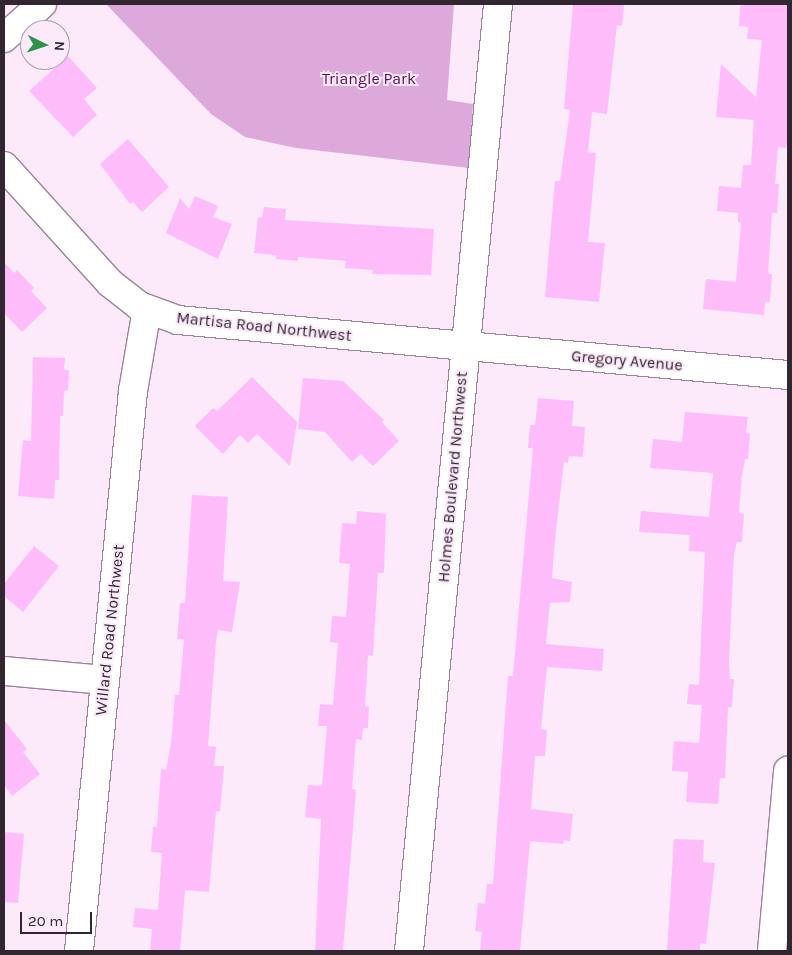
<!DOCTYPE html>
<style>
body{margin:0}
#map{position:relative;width:792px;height:955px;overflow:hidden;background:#fceafa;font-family:Karla,sans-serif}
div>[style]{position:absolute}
.green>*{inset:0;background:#dda9da}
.building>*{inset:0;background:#febdfa}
.roads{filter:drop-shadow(1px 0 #9e829c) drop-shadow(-1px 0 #9e829c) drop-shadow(0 1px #9e829c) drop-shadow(0 -1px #9e829c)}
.minor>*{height:28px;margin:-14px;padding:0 14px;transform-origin:14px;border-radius:14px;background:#fff}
span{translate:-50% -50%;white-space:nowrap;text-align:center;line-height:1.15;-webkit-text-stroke:4px #fceafa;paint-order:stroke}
.park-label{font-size:16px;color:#590c58}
.street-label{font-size:16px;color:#322631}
.frame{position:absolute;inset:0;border:5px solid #322631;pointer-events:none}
.north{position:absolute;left:20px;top:20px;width:50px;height:50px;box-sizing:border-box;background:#fceafa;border:1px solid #ab9caa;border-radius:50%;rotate:94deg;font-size:14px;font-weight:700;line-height:20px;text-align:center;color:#322631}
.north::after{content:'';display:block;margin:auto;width:18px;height:22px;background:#2d9349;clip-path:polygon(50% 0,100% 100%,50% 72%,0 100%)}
.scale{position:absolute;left:20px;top:912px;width:72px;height:22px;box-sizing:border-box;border:2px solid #322631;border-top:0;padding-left:6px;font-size:15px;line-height:18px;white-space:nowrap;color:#322631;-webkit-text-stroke:4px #fceafa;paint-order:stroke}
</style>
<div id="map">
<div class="green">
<i style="clip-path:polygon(106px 4px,454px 4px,447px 100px,473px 104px,469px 168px,296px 148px,245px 137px,211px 114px)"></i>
</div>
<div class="building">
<i style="clip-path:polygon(573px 4px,624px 4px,622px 26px,617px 25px,607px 114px,592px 112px,588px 152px,596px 153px,588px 242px,605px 243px,599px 302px,545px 297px,555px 181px,560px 181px,570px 110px,564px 109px)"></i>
<i style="clip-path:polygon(749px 4px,788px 4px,788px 136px,786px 148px,778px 147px,775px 184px,779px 184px,777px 213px,772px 213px,768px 274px,772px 274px,770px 302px,765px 302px,764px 315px,703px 309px,706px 279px,736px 282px,741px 223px,738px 222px,738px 213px,717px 211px,719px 186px,741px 188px,743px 165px,751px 165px,754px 120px,716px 117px,721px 64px,756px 97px,762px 40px,747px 39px,748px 27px,739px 26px,740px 6px)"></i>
<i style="clip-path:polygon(68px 56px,97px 88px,84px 99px,97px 115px,73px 137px,29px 91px)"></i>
<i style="clip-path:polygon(128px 139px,169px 187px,142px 212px,133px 202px,130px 204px,100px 164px)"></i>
<i style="clip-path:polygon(195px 196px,218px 206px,213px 217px,232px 224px,218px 259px,166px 233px,180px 198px,189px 209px)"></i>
<i style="clip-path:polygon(264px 207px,286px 209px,285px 220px,434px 229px,431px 275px,372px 274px,373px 270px,345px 268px,346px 261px,298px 257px,298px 261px,276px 259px,276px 255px,254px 253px,258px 217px,262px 218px)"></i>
<i style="clip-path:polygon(4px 262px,14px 273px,17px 270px,34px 288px,31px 291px,47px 308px,22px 332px,4px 313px)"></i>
<i style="clip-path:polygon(33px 357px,65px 358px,64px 370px,69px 370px,68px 390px,64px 391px,63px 416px,60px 416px,59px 480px,55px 480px,54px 499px,18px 496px,23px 440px,31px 441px)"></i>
<i style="clip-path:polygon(252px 377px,297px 422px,290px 466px,257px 434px,248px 443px,240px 435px,223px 454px,195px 426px,213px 408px,217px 411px)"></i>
<i style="clip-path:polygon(303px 378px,343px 381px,384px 420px,382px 422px,399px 441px,373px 466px,361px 454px,352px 462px,325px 432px,298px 429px)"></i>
<i style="clip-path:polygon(538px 398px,574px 401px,572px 426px,585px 427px,583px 457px,569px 456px,568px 463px,564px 462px,555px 539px,552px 578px,572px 582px,570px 602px,550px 603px,546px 644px,604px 649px,602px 671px,547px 667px,541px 729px,547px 730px,545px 756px,535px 756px,531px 809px,573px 814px,570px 841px,564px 840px,563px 844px,530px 841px,520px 951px,480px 951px,482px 932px,475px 931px,478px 903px,485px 904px,487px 884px,493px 884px,508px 676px,513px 676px,533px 448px,528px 448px,530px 425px,535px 425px)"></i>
<i style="clip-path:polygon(685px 412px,748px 417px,746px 433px,750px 434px,748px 459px,745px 459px,742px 475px,739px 513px,744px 514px,742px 542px,737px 542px,734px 554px,729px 661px,730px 679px,734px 679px,732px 707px,728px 707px,725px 778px,720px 778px,718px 804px,686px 802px,688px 772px,672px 771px,674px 741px,699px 743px,702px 705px,687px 704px,689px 684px,699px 685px,705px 552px,689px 551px,690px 535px,639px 532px,641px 511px,709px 517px,713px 473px,650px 468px,653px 439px,682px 442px)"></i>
<i style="clip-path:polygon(192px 495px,228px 497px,223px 581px,240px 582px,232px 632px,218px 630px,216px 642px,208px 746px,216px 747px,214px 766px,224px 766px,220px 812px,216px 811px,209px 892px,185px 890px,180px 951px,150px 951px,152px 929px,133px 927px,135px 908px,158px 910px,162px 853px,151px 852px,153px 827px,157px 827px,161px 769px,166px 770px,171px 743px,175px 695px,179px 695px,184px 639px,177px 639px,180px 603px,185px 603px)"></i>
<i style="clip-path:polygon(357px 511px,386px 514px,384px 573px,378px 573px,373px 656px,368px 655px,365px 706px,369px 707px,368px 728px,363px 728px,362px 740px,356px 739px,352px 789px,356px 790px,343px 951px,315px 951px,321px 819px,305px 817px,308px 785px,322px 786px,327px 726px,318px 726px,320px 704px,333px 705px,338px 643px,330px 642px,332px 616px,346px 617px,350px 564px,339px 563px,342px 523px,356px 524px)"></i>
<i style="clip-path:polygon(34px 546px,59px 566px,23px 612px,4px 596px,4px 584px)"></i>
<i style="clip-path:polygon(4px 720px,27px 749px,23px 752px,40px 774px,12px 796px,4px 785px)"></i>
<i style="clip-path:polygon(4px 832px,24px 834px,18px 903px,4px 902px)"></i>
<i style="clip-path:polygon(674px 839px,704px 840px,703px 862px,715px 863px,706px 944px,700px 943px,700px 951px,667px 951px)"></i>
</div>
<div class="roads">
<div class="minor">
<i style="left:4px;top:38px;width:51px;rotate:-41.8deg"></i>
<i style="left:4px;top:166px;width:158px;rotate:47.8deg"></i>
<i style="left:110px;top:283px;width:37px;rotate:38deg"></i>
<i style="left:139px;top:306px;width:41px;rotate:19.7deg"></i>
<i style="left:178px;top:320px;width:612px;rotate:5.15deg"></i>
<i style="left:4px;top:671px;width:101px;rotate:5.1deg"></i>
<i style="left:79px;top:951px;width:563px;rotate:-84.49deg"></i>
<i style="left:133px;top:391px;width:83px;rotate:-80.3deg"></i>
<i style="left:409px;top:951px;width:951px;rotate:-84.63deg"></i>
<i style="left:772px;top:951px;width:181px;rotate:-84.9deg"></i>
</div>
</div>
<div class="park-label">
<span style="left:369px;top:79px">Triangle Park</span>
</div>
<div class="street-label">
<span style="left:264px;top:327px;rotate:6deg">Martisa Road Northwest</span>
<span style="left:627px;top:361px;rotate:5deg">Gregory Avenue</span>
<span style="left:453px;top:477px;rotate:-85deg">Holmes Boulevard Northwest</span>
<span style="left:110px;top:630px;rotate:-84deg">Willard Road Northwest</span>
</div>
<div class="frame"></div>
<div class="north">N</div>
<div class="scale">20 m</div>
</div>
